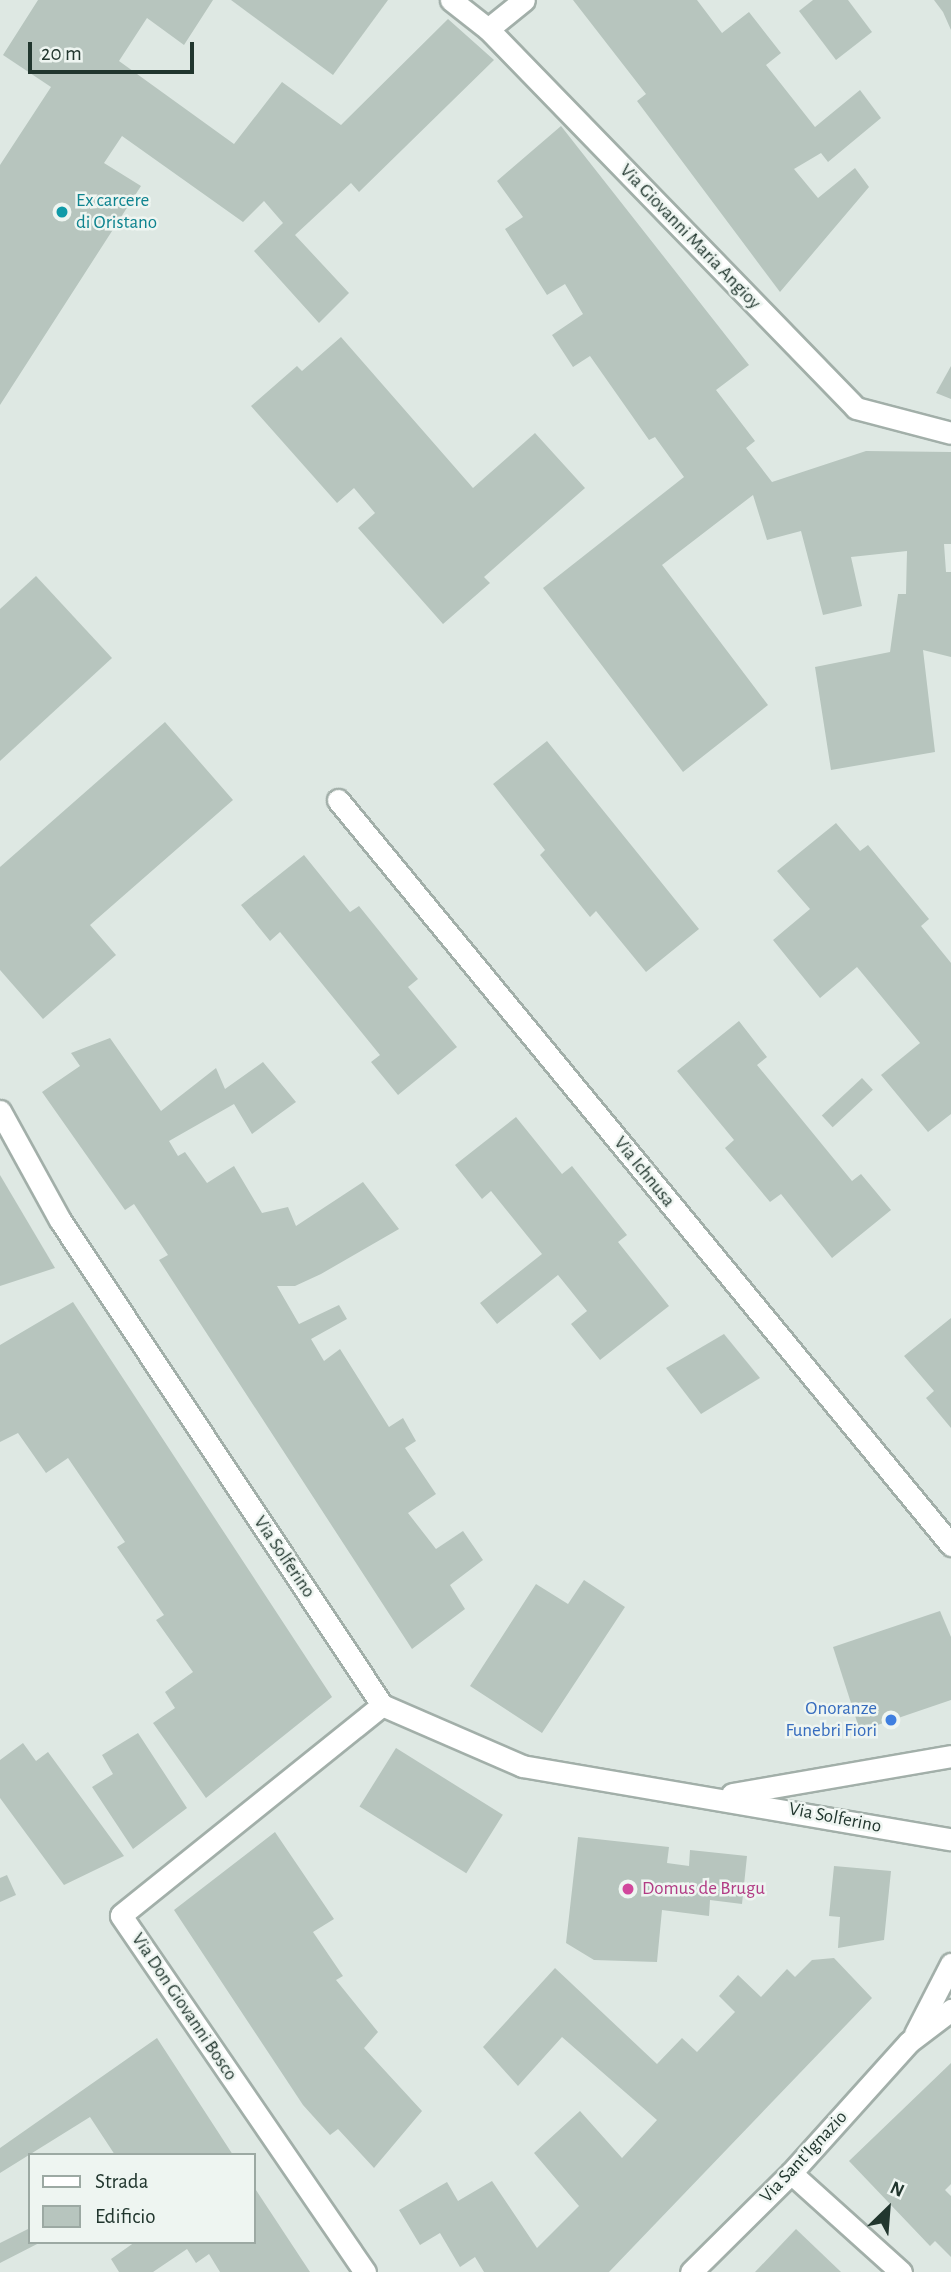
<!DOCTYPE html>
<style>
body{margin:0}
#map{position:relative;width:951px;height:2272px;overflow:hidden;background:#dee8e3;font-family:"Alegreya Sans",sans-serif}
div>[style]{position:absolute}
.building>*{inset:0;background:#b7c5be;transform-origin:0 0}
.roads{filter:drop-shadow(2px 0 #a2afa9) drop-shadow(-2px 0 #a2afa9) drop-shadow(0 2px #a2afa9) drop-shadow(0 -2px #a2afa9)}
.street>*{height:21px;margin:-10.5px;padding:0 10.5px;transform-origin:10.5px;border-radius:10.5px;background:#fff}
.secondary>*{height:21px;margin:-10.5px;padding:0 10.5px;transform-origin:10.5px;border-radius:10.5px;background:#fff}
.dots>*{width:19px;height:19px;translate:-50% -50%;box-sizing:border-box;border:4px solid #eef5f1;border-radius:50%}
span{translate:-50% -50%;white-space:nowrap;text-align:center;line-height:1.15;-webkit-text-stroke:5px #eef5f1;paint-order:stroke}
.culture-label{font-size:19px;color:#0d838f}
.left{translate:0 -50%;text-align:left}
.street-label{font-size:19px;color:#21362e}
.shop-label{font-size:19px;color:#366cbe}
.right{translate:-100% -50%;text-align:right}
.hotel-label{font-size:19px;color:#b23c85}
.legend{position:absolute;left:28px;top:2153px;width:228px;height:91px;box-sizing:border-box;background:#eef5f1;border:2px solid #9ca9a3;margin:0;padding:9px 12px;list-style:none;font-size:21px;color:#21362e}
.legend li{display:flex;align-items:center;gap:14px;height:35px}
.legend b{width:35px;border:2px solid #9ca9a3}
.north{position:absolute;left:853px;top:2174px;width:70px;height:70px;-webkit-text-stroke:5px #eef5f1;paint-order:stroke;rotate:25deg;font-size:19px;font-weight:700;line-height:28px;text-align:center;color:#21362e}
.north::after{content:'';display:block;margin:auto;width:24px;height:32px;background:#21362e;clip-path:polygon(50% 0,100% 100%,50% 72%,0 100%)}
.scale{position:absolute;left:28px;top:42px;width:166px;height:32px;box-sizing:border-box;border:4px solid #21362e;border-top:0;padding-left:9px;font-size:21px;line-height:24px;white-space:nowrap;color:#21362e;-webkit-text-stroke:5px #eef5f1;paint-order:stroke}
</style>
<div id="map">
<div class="building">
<i style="clip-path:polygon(38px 0,213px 0,184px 45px,147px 18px,119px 61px,234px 144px,282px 82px,341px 125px,448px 19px,494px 60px,359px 192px,351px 183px,295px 235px,349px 293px,319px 323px,254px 251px,283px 223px,264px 201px,243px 222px,122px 136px,104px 163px,141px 186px,0 405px,0 165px,51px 87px,3px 55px)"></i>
<i style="clip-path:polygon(231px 0,388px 0,333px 75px)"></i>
<i style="clip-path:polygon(573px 0,697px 0,722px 33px,749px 12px,781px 53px,766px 65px,815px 127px,860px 90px,881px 118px,828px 162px,821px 153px,794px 169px,818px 198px,855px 168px,869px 187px,780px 292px,637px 101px,646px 94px)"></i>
<i style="clip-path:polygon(813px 0,848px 0,872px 32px,836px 60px,799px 11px)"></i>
<i style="clip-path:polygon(934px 0,951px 0,951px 30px,943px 12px)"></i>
<i style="clip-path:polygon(561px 126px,749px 365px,716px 390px,755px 441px,746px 448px,772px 482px,866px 451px,951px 452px,951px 544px,944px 544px,946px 572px,951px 572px,951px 657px,923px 650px,935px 752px,831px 770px,815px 667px,890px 652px,898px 594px,906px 594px,907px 551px,851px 557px,862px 606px,823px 615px,801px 531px,767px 540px,753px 495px,662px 565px,768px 705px,683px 772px,543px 588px,684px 477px,655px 437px,649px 440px,590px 356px,573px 367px,552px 335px,583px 314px,565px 284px,547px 295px,505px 229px,523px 217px,497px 181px)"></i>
<i style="clip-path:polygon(341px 337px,473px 488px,535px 433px,585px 488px,484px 577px,490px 583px,443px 624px,358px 528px,375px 513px,354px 488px,337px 503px,251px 406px,297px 366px,302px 371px)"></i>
<i style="clip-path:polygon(951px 366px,951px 399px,936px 393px)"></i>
<i style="clip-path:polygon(36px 576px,112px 658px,0 761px,0 609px)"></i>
<i style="clip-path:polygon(165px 722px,233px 800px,90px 925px,116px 955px,43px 1019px,0 970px,0 867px)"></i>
<i style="clip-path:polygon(547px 741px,699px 929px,646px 972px,596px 911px,590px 917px,540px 855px,545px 850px,493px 784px)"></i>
<i style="clip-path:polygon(836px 823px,860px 851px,868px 845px,929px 919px,921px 926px,951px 963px,951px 1114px,928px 1132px,881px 1075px,920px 1043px,857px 967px,820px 998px,773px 940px,810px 909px,777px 871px)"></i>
<i style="clip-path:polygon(304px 855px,350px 912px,359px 906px,418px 979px,408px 987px,457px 1047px,398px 1095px,371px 1062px,380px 1055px,280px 932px,270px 941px,241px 905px)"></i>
<i style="clip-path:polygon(739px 1021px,767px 1057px,757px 1065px,852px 1181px,861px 1174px,891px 1210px,832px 1258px,781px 1194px,770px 1202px,725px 1148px,734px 1140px,677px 1071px)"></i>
<i style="clip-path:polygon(110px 1038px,161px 1111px,216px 1068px,225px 1089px,263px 1062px,296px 1102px,252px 1134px,234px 1104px,169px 1141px,178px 1156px,185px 1152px,207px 1183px,234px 1166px,262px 1213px,288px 1207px,296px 1226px,363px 1182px,399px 1229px,321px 1274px,295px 1286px,277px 1286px,299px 1324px,339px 1305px,347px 1319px,311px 1339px,324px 1361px,340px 1349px,389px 1427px,403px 1418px,416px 1441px,405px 1448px,436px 1494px,408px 1513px,436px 1549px,463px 1531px,483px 1560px,450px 1585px,465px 1609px,412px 1649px,159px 1260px,168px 1255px,134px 1204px,125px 1210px,42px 1092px,80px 1066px,71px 1053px)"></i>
<i style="left:862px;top:1078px;width:16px;height:55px;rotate:47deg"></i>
<i style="clip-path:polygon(516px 1117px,562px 1174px,572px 1166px,627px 1235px,618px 1242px,669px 1306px,600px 1360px,571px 1324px,587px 1311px,558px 1275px,497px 1324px,480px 1303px,542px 1254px,491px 1191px,482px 1199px,455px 1165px)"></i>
<i style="clip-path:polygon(0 1175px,55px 1268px,0 1286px)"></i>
<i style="clip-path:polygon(73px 1302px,332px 1697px,206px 1798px,153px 1723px,175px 1708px,165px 1692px,193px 1672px,156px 1620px,164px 1615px,117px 1547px,125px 1542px,68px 1458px,46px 1473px,18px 1433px,0 1442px,0 1345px)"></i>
<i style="clip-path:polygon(951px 1318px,951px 1428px,926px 1398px,934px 1391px,904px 1356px)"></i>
<i style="clip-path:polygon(724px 1334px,760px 1378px,701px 1414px,666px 1368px)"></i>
<i style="clip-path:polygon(584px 1580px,625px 1607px,542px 1733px,470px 1686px,536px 1584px,568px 1604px)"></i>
<i style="clip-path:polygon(940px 1611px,951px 1637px,951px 1700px,860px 1731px,833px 1647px)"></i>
<i style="clip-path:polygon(138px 1733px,187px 1808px,133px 1849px,92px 1787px,113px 1774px,102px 1755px)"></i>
<i style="clip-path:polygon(23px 1743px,36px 1761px,48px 1752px,124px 1856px,64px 1885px,0 1798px,0 1760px)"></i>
<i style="left:396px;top:1748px;width:126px;height:69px;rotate:32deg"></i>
<i style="clip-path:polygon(275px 1832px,334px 1919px,313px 1932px,343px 1976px,336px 1980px,378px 2032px,364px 2048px,422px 2111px,374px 2168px,338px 2129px,330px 2135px,303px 2105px,174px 1910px)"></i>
<i style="clip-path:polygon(578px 1837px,669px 1847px,667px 1863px,689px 1866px,690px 1850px,747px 1856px,742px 1904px,710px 1900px,709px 1916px,662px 1910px,657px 1962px,594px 1960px,566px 1943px)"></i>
<i style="clip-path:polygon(834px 1866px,891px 1871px,884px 1940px,838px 1948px,840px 1917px,829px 1916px)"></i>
<i style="clip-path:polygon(7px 1875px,16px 1895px,0 1902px,0 1878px)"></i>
<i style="clip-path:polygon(834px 1958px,872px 1998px,609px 2272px,484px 2272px,475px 2257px,460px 2267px,440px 2233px,420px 2245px,399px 2210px,447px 2182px,458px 2201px,492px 2181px,537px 2248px,579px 2206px,534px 2153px,580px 2111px,622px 2158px,657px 2120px,562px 2037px,518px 2086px,483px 2047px,555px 1968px,657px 2064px,682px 2038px,697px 2052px,735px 2012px,719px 1996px,738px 1975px,761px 1997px,787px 1969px,795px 1977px,812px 1960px)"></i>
<i style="clip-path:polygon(157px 2038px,233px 2155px,115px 2155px,90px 2117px,0 2173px,0 2148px)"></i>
<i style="clip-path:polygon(951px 2063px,951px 2184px,945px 2190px,951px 2196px,951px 2257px,935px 2241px,930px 2246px,849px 2161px)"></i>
<i style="clip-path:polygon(254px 2187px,310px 2272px,220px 2272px,209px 2254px,196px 2263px,187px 2249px,153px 2272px,119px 2272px,111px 2259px,135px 2242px,254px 2242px)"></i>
<i style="clip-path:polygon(30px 2228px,30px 2242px,41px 2242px,0 2263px,0 2243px)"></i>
<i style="clip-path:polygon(796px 2229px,841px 2272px,755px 2272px)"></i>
</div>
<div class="roads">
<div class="street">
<i style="left:451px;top:0;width:47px;rotate:38.1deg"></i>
<i style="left:488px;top:29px;width:528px;rotate:45.84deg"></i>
<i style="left:856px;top:408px;width:98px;rotate:14.7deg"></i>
<i style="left:488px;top:29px;width:46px;rotate:-38.9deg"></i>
<i style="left:338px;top:800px;width:965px;rotate:50.55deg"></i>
<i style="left:791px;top:2173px;width:148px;rotate:42deg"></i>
<i style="left:365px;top:2272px;width:432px;rotate:-124.4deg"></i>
<i style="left:121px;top:1915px;width:335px;rotate:-38.8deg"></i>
</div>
<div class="secondary">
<i style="left:0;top:1111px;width:124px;rotate:61.2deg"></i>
<i style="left:60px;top:1220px;width:582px;rotate:56.42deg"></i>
<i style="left:382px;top:1705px;width:153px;rotate:23.5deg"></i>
<i style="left:522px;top:1766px;width:435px;rotate:9.7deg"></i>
<i style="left:732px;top:1794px;width:222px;rotate:-9.8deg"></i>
<i style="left:915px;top:2034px;width:79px;rotate:-62.8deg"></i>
<i style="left:691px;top:2272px;width:141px;rotate:-44.7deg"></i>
<i style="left:791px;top:2173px;width:176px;rotate:-48deg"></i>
<i style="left:909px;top:2042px;width:53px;rotate:-37.3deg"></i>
</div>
</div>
<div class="dots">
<i style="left:62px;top:212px;background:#0f9aa8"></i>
<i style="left:891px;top:1720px;background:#3f7fe0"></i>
<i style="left:628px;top:1889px;background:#d1479c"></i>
</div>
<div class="culture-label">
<span class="left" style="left:76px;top:212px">Ex carcere<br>di Oristano</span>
</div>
<div class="street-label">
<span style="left:690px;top:237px;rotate:46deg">Via Giovanni Maria Angioy</span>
<span style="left:644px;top:1172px;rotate:51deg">Via Ichnusa</span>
<span style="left:284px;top:1557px;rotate:56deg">Via Solferino</span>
<span style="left:835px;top:1818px;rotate:11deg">Via Solferino</span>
<span style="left:184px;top:2007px;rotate:56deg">Via Don Giovanni Bosco</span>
<span style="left:804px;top:2157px;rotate:-47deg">Via Sant'Ignazio</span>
</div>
<div class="shop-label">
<span class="right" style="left:877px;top:1720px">Onoranze<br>Funebri Fiori</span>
</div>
<div class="hotel-label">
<span class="left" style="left:642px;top:1889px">Domus de Brugu</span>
</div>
<ul class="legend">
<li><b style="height:9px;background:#fff"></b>Strada</li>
<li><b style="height:19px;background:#b7c5be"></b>Edificio</li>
</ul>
<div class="north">N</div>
<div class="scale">20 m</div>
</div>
